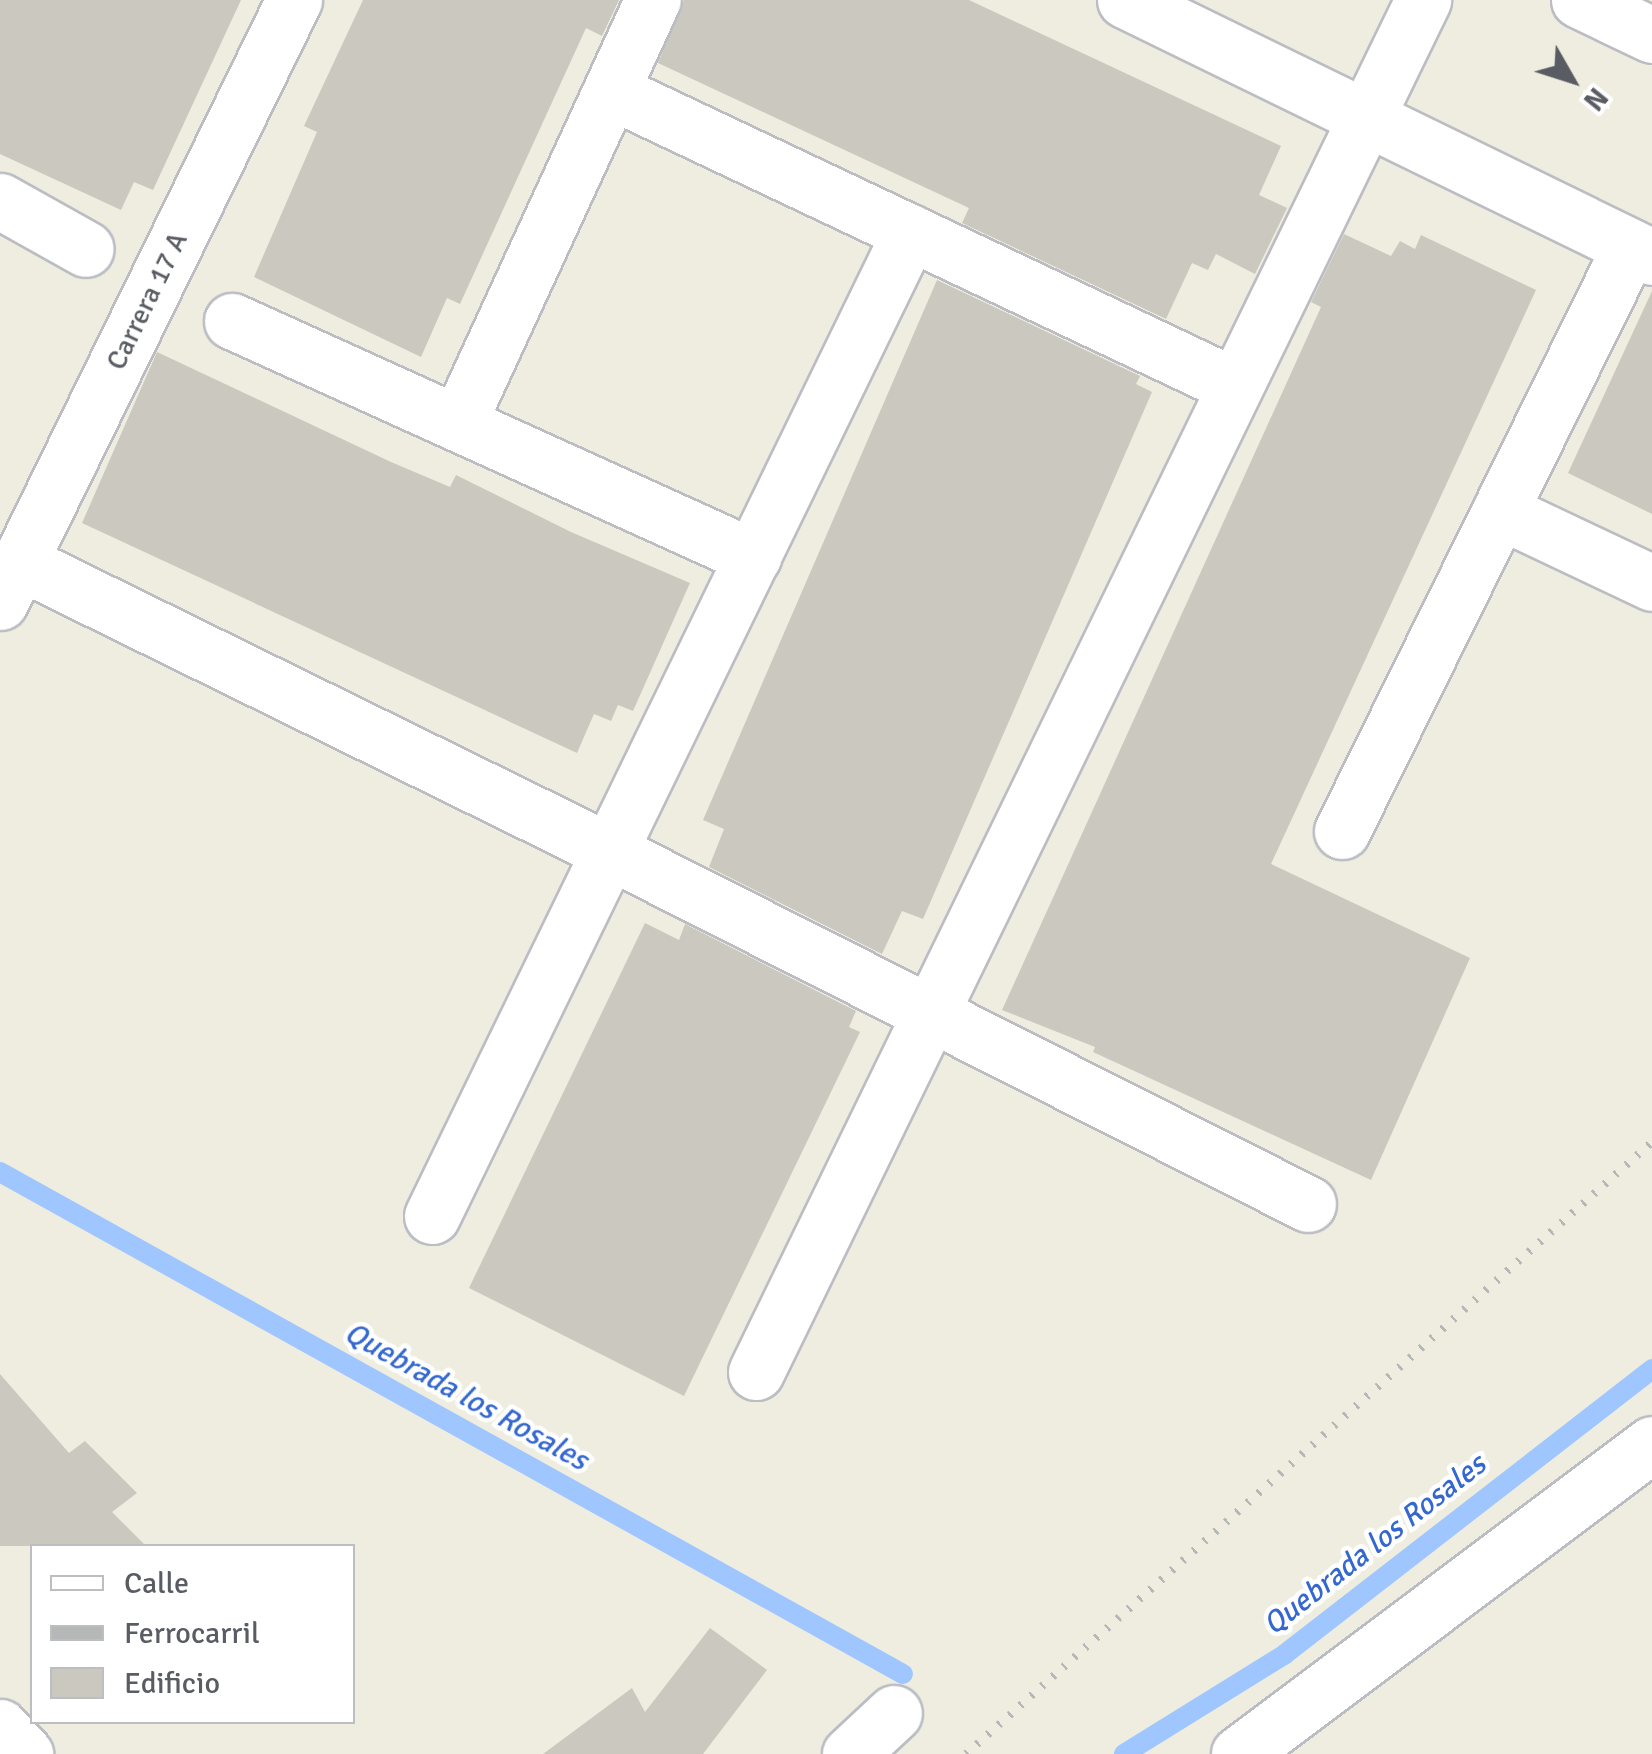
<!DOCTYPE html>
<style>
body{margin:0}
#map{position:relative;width:1652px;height:1754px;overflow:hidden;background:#eeede0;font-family:Signika,sans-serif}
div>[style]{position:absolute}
.stream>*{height:20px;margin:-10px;padding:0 10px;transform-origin:10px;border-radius:10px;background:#9fc6ff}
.building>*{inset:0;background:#cbc9bf}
.roads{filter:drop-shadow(2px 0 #bbbdc3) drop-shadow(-2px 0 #bbbdc3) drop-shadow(0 2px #bbbdc3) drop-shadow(0 -2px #bbbdc3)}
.minor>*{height:55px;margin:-27.5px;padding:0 27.5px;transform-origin:27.5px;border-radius:27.5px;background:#fff}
.rail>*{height:8px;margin-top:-4px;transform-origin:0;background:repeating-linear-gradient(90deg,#b6b7b7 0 2.5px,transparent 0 14.5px)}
span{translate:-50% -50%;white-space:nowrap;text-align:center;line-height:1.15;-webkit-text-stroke:9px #fff;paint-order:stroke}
.street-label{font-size:28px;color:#595c63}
.water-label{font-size:30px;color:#3568cf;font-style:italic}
.legend{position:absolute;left:30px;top:1544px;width:325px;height:180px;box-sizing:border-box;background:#fff;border:2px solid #bdbec1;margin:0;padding:12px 18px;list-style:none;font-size:30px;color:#595c63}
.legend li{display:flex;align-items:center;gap:20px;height:50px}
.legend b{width:50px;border:2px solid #bdbec1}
.north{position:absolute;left:1522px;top:30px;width:100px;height:100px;-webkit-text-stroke:8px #fff;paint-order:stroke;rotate:129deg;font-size:28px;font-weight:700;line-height:40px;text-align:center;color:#595c63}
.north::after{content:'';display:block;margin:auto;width:35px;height:45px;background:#595c63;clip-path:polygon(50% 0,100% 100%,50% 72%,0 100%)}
</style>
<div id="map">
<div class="stream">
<i style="left:0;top:1172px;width:1033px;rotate:29.07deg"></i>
<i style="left:1124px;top:1754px;width:190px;rotate:-31.8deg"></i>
<i style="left:1285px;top:1654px;width:465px;rotate:-37.8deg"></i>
</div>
<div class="building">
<i style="clip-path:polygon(0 0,241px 0,153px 190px,134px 182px,121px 210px,0 154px)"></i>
<i style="clip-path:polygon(363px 0,619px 0,602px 36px,586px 28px,460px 304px,447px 298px,421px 357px,254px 277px,317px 132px,304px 126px)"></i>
<i style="clip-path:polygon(684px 0,969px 0,1281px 146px,1259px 195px,1287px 208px,1255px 274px,1216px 254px,1208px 270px,1192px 263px,1166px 319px,962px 223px,969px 208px,658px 63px)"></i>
<i style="clip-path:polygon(1344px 234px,1391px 256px,1400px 241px,1415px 249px,1421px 235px,1536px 290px,1271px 864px,1470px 958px,1371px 1180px,1093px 1052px,1095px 1047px,1002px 1010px,1321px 307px,1311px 302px)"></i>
<i style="clip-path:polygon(937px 280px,1140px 376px,1136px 384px,1152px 392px,923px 919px,902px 911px,882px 954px,709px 867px,724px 829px,703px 820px)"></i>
<i style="clip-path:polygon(1652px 291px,1652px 514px,1568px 473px)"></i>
<i style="clip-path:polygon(157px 352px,391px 462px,450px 487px,456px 475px,571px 532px,690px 583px,633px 711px,618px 705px,611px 721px,594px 714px,577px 753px,82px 523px)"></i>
<i style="clip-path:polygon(645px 923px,679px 940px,685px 924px,856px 1011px,849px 1027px,860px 1032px,684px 1396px,469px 1288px)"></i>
<i style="clip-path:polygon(0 1374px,69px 1453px,85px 1441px,137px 1493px,112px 1512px,146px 1546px,0 1546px)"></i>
<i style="clip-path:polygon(710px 1628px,767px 1670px,703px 1754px,543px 1754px,632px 1688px,645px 1712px)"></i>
</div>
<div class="roads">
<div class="minor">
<i style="left:1125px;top:0;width:586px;rotate:26deg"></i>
<i style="left:1579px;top:0;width:81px;rotate:25.6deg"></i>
<i style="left:611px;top:91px;width:690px;rotate:25.3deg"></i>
<i style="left:0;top:201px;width:98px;rotate:29.2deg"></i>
<i style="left:232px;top:321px;width:572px;rotate:24.37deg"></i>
<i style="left:458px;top:423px;width:466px;rotate:-65.3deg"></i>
<i style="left:1500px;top:511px;width:168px;rotate:25.3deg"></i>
<i style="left:20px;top:562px;width:656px;rotate:26.14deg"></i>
<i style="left:609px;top:851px;width:783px;rotate:26.79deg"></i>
<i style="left:0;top:602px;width:670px;rotate:-63.97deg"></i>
<i style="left:1342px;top:831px;width:651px;rotate:-63.75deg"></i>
<i style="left:432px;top:1216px;width:1094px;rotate:-64.09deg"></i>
<i style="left:756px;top:1372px;width:1526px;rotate:-64.07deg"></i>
<i style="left:0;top:1727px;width:37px;rotate:47deg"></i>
<i style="left:850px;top:1754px;width:60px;rotate:-43deg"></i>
<i style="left:1239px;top:1754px;width:516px;rotate:-36.89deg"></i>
</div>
</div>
<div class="rail">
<i style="left:966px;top:1754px;width:919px;rotate:-41.74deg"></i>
</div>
<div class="street-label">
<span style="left:147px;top:301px;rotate:-64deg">Carrera 17 A</span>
</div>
<div class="water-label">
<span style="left:466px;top:1397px;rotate:29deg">Quebrada los Rosales</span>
<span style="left:1375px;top:1545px;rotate:-38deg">Quebrada los Rosales</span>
</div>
<ul class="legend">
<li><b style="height:12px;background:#fff"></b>Calle</li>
<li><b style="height:12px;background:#b6b7b7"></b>Ferrocarril</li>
<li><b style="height:28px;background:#cbc9bf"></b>Edificio</li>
</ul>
<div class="north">N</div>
</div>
